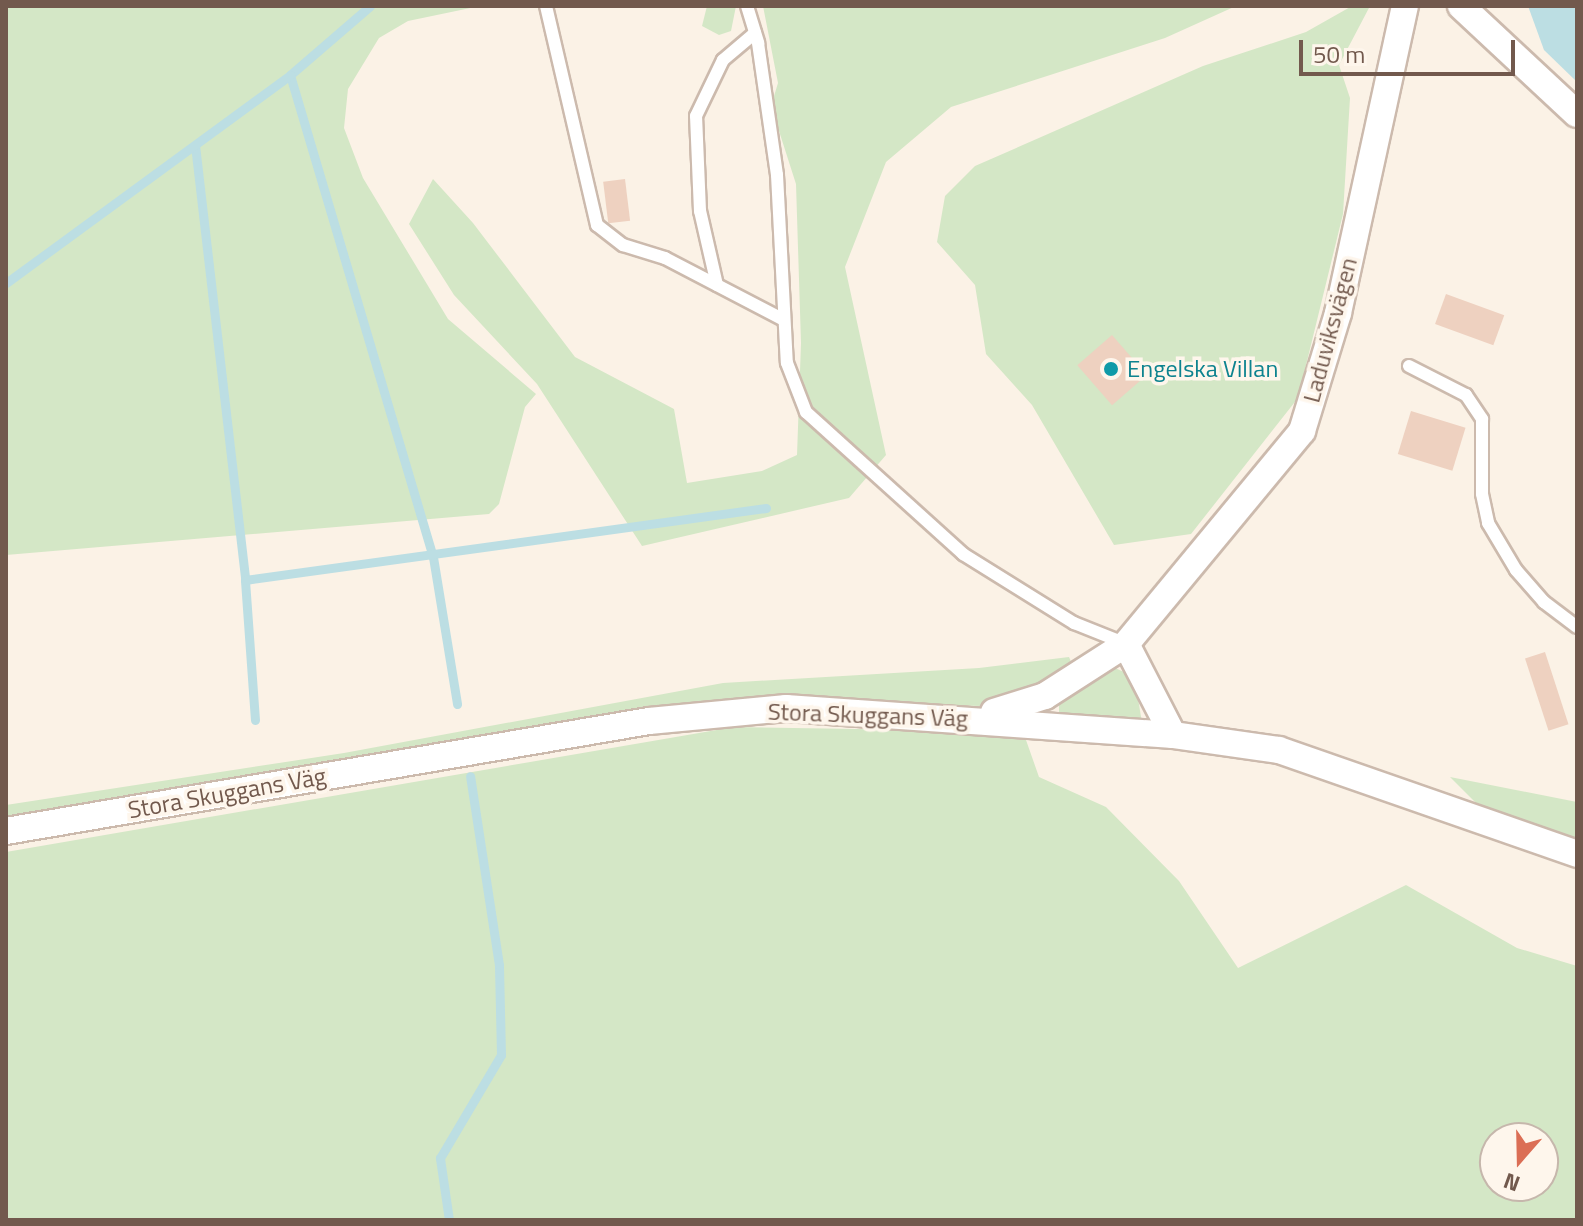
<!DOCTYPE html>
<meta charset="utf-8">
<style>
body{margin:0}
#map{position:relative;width:1583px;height:1226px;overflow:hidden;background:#fbf2e6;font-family:"Titillium Web",sans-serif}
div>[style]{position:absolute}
.green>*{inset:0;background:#d4e7c6}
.water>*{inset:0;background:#bcdee3}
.stream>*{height:9px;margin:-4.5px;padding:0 4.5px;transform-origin:4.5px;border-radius:4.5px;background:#bcdee3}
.building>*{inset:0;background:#eed1c0;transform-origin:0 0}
.roads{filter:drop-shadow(2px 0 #ccbaad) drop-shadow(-2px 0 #ccbaad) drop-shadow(0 2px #ccbaad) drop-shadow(0 -2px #ccbaad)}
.lane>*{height:12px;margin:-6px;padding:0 6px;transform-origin:6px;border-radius:6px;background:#fff}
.street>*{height:26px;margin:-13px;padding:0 13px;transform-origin:13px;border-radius:13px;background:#fff}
.dots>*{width:22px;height:22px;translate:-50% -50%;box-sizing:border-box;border:4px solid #fef6ec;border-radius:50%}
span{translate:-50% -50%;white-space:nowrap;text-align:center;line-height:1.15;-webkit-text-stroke:7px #fef6ec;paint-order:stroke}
.street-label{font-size:24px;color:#72594d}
.culture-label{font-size:24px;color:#0d838f}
.left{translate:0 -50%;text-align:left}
.frame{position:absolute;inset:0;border:8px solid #72594d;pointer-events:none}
.north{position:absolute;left:1479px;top:1122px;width:80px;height:80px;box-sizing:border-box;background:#fef6ec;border:2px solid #c6b7ac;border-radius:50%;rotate:200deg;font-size:22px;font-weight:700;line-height:32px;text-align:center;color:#72594d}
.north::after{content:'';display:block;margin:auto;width:28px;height:36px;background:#db6e55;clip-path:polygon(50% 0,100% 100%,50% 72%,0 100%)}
.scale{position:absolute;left:1299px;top:40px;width:216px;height:36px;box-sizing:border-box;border:4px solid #72594d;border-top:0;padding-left:10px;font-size:24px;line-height:28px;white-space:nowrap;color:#72594d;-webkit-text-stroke:6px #fef6ec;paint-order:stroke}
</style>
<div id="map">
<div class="green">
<i style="clip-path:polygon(6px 6px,480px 6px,408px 21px,379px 38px,348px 89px,344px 128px,363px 178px,448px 319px,536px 394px,525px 407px,499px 504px,489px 514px,6px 555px)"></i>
<i style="clip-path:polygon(707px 6px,736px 6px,731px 31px,719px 35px,702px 26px)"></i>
<i style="clip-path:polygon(763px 6px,1236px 6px,1165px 38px,951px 107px,886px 162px,845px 267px,886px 455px,849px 498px,642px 546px,537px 384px,454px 295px,409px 224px,433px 179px,473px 223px,575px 357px,674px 409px,687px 483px,762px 471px,797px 455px,801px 343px,796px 184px,771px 106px,778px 83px)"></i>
<i style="clip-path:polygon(1352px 6px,1370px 6px,1339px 65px,1350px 98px,1343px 214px,1298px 398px,1191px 534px,1114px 545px,1032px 405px,986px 354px,975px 285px,937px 242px,945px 196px,975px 166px,1203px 66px,1306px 32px)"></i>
<i style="clip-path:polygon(1069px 657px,1072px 664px,1062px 676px,1013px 699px,983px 706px,865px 704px,6px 823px,6px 805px,344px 753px,723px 683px,979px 668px)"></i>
<i style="clip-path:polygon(1113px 667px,1126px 673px,1137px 692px,1142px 723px,1059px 717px,1059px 702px)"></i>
<i style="clip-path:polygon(evenodd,734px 727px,919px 730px,1026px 740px,1039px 777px,1106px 807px,1179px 881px,1238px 968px,1406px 885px,1517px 948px,1577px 966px,1577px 1220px,6px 1220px,6px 852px,734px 727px,1495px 1138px,1543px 1138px,1543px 1186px,1495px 1186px,1495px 1138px)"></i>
<i style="clip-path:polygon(1450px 777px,1577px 802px,1577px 844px,1480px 807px)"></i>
</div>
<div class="water">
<i style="clip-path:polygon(1528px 6px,1577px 6px,1577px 82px,1544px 50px)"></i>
</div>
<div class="stream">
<i style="left:370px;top:6px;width:106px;rotate:139.2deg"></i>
<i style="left:290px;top:75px;width:503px;rotate:73.48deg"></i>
<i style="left:433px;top:557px;width:149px;rotate:80.7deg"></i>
<i style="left:195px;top:145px;width:438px;rotate:83.4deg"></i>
<i style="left:6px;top:283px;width:352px;rotate:-36.2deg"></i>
<i style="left:255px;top:720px;width:140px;rotate:-94.1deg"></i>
<i style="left:245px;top:580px;width:526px;rotate:-7.87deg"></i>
<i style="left:449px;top:1220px;width:63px;rotate:-98.3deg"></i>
<i style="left:440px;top:1158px;width:120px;rotate:-59.4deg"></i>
<i style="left:501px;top:1055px;width:90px;rotate:-91.3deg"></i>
<i style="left:499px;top:965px;width:191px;rotate:-98.7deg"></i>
</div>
<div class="building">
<i style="left:625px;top:179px;width:42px;height:22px;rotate:83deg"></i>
<i style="left:1446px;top:294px;width:62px;height:32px;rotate:20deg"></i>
<i style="left:1112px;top:335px;width:53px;height:46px;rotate:49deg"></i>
<i style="left:1411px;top:411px;width:57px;height:45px;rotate:17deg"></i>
<i style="left:1545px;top:652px;width:76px;height:21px;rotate:72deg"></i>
</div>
<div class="roads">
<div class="lane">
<i style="left:546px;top:6px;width:225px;rotate:76.9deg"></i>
<i style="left:597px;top:225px;width:33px;rotate:38deg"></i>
<i style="left:623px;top:245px;width:44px;rotate:17.2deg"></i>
<i style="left:665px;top:258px;width:134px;rotate:27.5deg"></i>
<i style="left:747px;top:6px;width:39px;rotate:73deg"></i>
<i style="left:758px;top:43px;width:133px;rotate:81.8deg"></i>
<i style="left:777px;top:175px;width:188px;rotate:87deg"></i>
<i style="left:787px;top:363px;width:53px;rotate:68.8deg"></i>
<i style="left:806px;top:412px;width:212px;rotate:42.1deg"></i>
<i style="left:963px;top:554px;width:131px;rotate:31.9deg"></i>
<i style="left:1074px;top:623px;width:54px;rotate:21.8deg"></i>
<i style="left:717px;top:285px;width:76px;rotate:-102.9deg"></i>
<i style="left:700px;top:211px;width:95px;rotate:-92.4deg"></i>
<i style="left:696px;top:116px;width:62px;rotate:-64.3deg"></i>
<i style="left:723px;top:60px;width:42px;rotate:-40.2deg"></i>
<i style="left:1409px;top:366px;width:64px;rotate:27deg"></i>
<i style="left:1466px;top:395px;width:29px;rotate:56deg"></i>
<i style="left:1482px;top:419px;width:75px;rotate:90deg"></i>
<i style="left:1482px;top:494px;width:30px;rotate:78deg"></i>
<i style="left:1488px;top:523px;width:55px;rotate:59.2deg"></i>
<i style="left:1516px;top:570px;width:43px;rotate:48.8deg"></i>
<i style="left:1544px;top:602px;width:41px;rotate:37.1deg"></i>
</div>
<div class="street">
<i style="left:1461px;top:6px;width:158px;rotate:43deg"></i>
<i style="left:1126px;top:644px;width:102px;rotate:62.7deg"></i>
<i style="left:994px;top:712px;width:53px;rotate:-17.4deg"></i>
<i style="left:1045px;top:696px;width:96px;rotate:-32.7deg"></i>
<i style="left:1126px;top:644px;width:276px;rotate:-50.4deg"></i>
<i style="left:1302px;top:431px;width:123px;rotate:-73deg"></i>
<i style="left:1338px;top:313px;width:314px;rotate:-77.7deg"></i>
<i style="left:6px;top:831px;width:652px;rotate:-9.71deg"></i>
<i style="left:649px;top:721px;width:138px;rotate:-5.4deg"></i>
<i style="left:786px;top:708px;width:388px;rotate:4deg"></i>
<i style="left:1173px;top:735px;width:107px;rotate:8.1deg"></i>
<i style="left:1279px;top:750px;width:316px;rotate:19.2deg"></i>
</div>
</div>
<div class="dots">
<i style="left:1111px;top:369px;background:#0f9aa8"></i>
</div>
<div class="street-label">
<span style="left:1330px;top:330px;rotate:-75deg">Laduviksvägen</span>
<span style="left:868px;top:715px;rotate:2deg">Stora Skuggans Väg</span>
<span style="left:227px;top:793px;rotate:-10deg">Stora Skuggans Väg</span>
</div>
<div class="culture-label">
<span class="left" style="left:1127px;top:369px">Engelska Villan</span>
</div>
<div class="frame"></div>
<div class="north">N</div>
<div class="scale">50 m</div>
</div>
